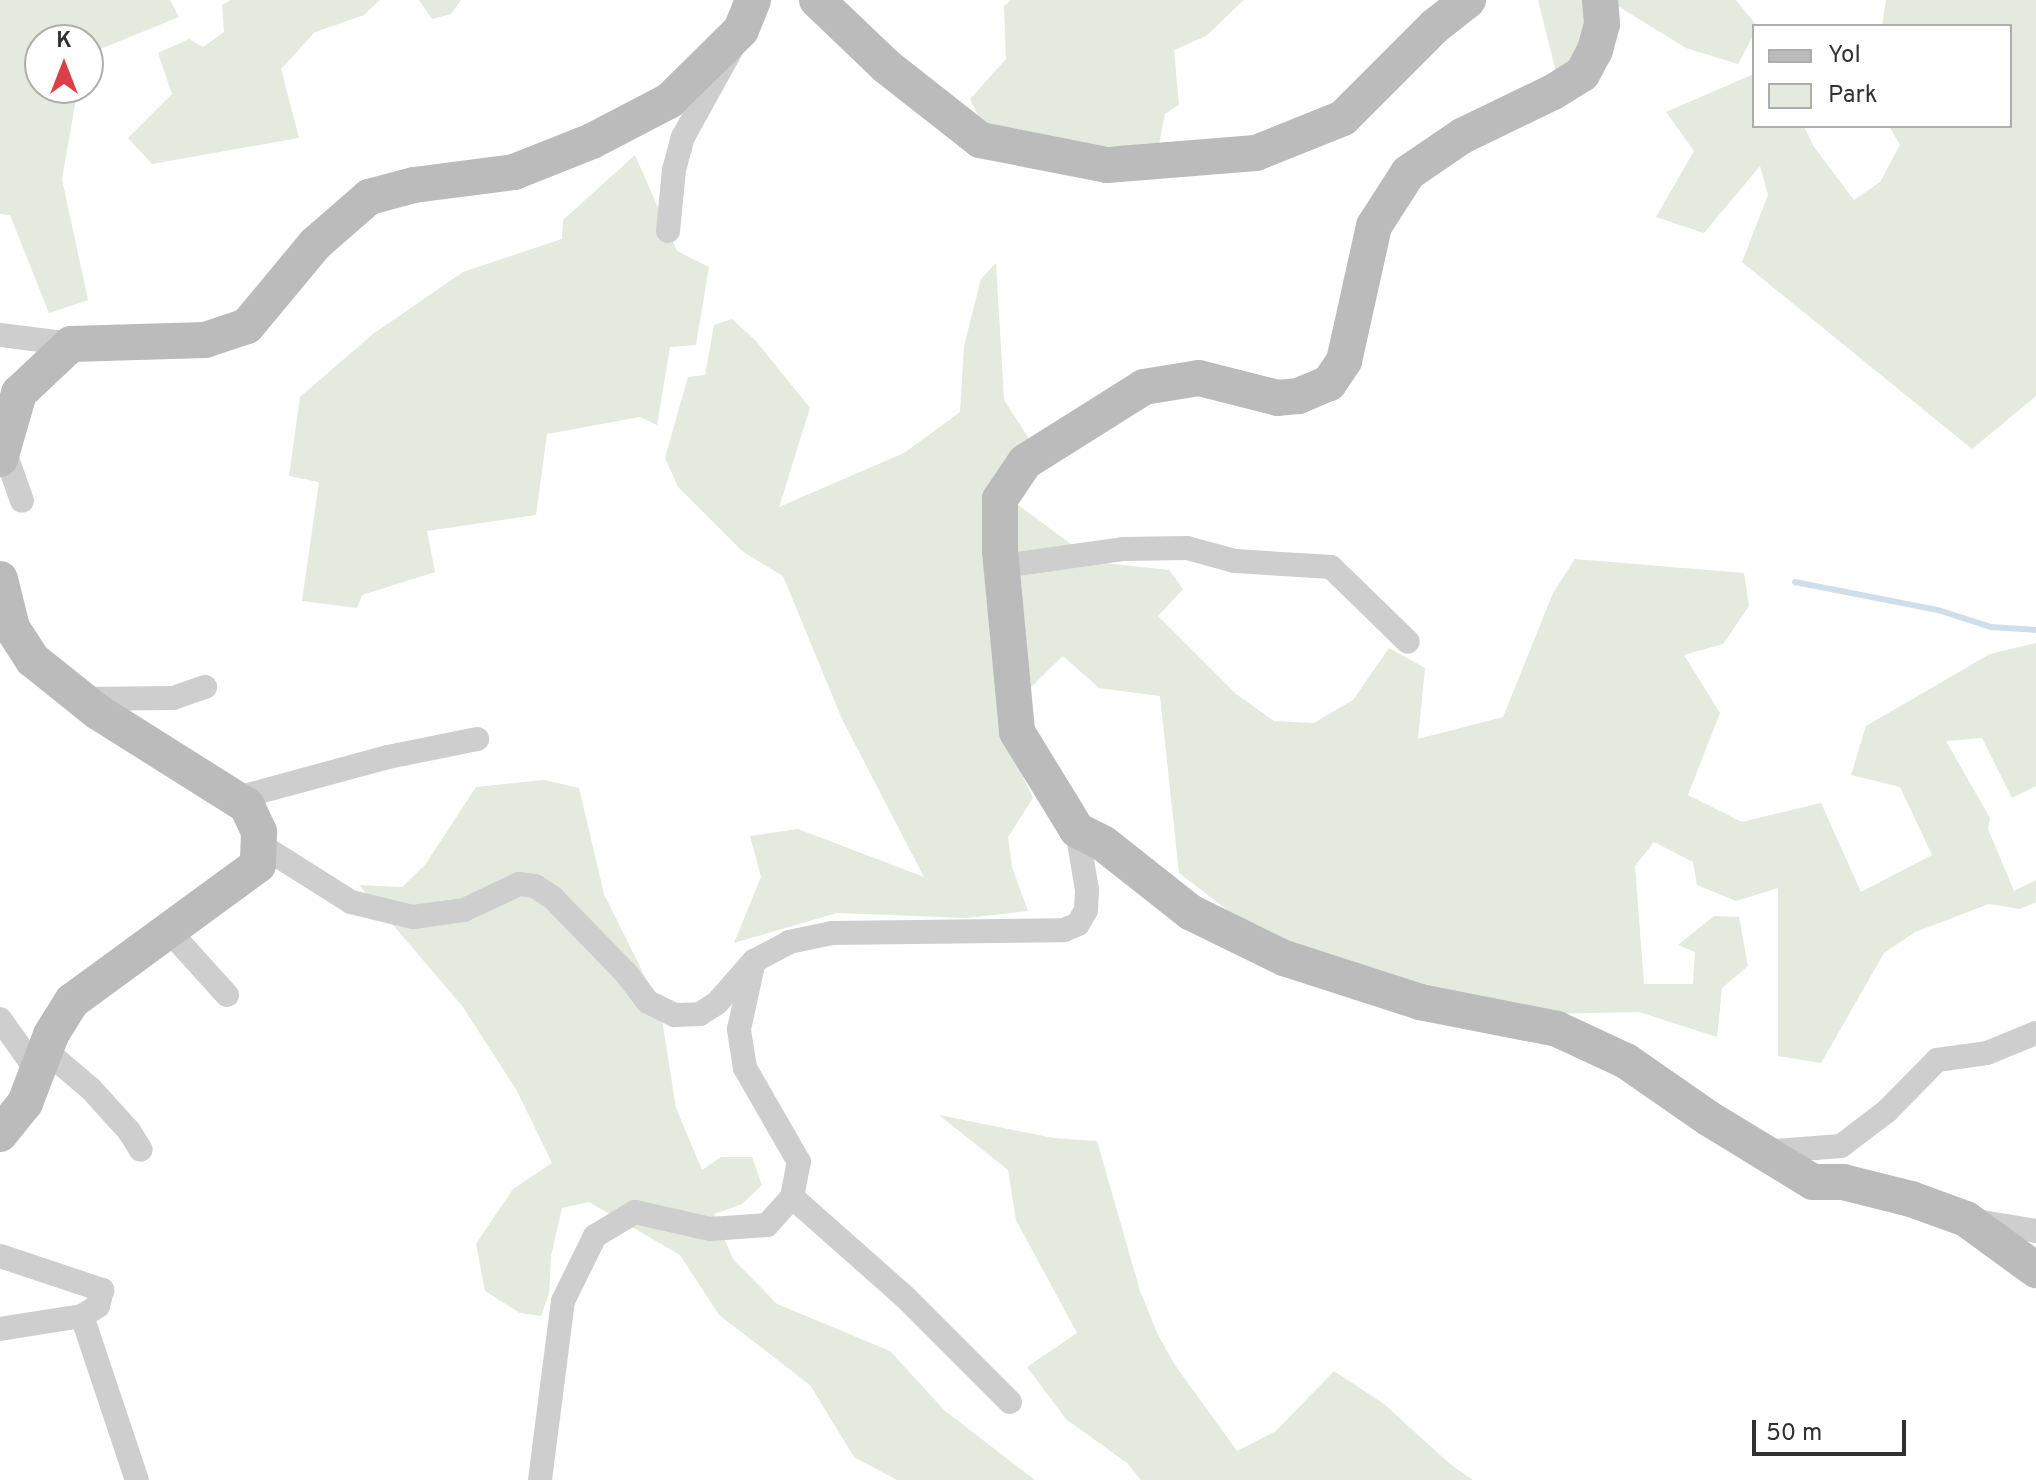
<!DOCTYPE html>
<style>
body{margin:0}
#map{position:relative;width:2036px;height:1480px;overflow:hidden;background:#fff;font-family:Overpass,sans-serif}
div>[style]{position:absolute}
.green>*{inset:0;background:#e4eadd}
.stream>*{height:6px;margin:-3px;padding:0 3px;transform-origin:3px;border-radius:3px;background:#cedfeb}
.street>*{height:24px;margin:-12px;padding:0 12px;transform-origin:12px;border-radius:12px;background:#cecece}
.secondary>*{height:36px;margin:-18px;padding:0 18px;transform-origin:18px;border-radius:18px;background:#bbb}
span{translate:-50% -50%;white-space:nowrap;text-align:center;line-height:1.15;-webkit-text-stroke:8px #fff;paint-order:stroke}
.legend{position:absolute;left:1752px;top:24px;width:260px;height:104px;box-sizing:border-box;background:#fff;border:2px solid #adadad;margin:0;padding:10px 14px;list-style:none;font-size:24px;color:#313131}
.legend li{display:flex;align-items:center;gap:16px;height:40px}
.legend b{width:40px;border:2px solid #adadad}
.north{position:absolute;left:24px;top:24px;width:80px;height:80px;box-sizing:border-box;background:#fff;border:2px solid #adadad;border-radius:50%;rotate:0deg;font-size:22px;font-weight:700;line-height:32px;text-align:center;color:#313131}
.north::after{content:'';display:block;margin:auto;width:28px;height:36px;background:#db4048;clip-path:polygon(50% 0,100% 100%,50% 72%,0 100%)}
.scale{position:absolute;left:1752px;top:1420px;width:154px;height:36px;box-sizing:border-box;border:4px solid #313131;border-top:0;padding-left:10px;font-size:24px;line-height:28px;white-space:nowrap;color:#313131;-webkit-text-stroke:6px #fff;paint-order:stroke}
</style>
<div id="map">
<div class="green">
<i style="clip-path:polygon(0 0,170px 0,179px 17px,88px 54px,88px 40px,40px 40px,40px 88px,78px 88px,62px 179px,88px 300px,49px 313px,10px 215px,0 214px)"></i>
<i style="clip-path:polygon(231px 0,380px 0,364px 15px,315px 32px,281px 69px,299px 138px,152px 164px,128px 138px,172px 94px,158px 53px,189px 39px,203px 47px,224px 32px,222px 5px)"></i>
<i style="clip-path:polygon(419px 0,461px 0,451px 14px,432px 19px)"></i>
<i style="clip-path:polygon(1011px 0,1244px 0,1206px 36px,1174px 50px,1179px 105px,1165px 114px,1158px 149px,1088px 145px,1011px 128px,983px 126px,970px 99px,1006px 59px,1004px 6px)"></i>
<i style="clip-path:polygon(1538px 0,1736px 0,1757px 26px,1754px 26px,1754px 34px,1738px 64px,1686px 48px,1613px 3px,1578px 60px,1556px 72px)"></i>
<i style="clip-path:polygon(1886px 0,2036px 0,2036px 396px,1972px 449px,1742px 262px,1768px 195px,1760px 166px,1704px 233px,1656px 217px,1694px 151px,1666px 112px,1754px 74px,1754px 126px,1804px 126px,1814px 147px,1854px 200px,1880px 182px,1900px 145px,1889px 126px,2010px 126px,2010px 26px,1882px 26px)"></i>
<i style="clip-path:polygon(635px 155px,677px 251px,709px 267px,696px 345px,670px 347px,657px 425px,640px 417px,547px 434px,536px 515px,427px 531px,435px 572px,362px 595px,357px 608px,302px 601px,319px 482px,289px 476px,300px 397px,373px 334px,463px 272px,562px 239px,563px 220px)"></i>
<i style="clip-path:polygon(996px 263px,1004px 400px,1033px 445px,994px 487px,1095px 562px,1169px 570px,1183px 589px,1158px 616px,1236px 694px,1274px 721px,1314px 723px,1353px 700px,1389px 648px,1425px 668px,1418px 739px,1503px 717px,1553px 593px,1575px 559px,1744px 573px,1749px 606px,1723px 644px,1684px 655px,1720px 713px,1688px 795px,1742px 822px,1821px 803px,1861px 892px,1932px 855px,1900px 787px,1851px 775px,1866px 726px,1990px 654px,2036px 643px,2036px 786px,2012px 798px,1982px 738px,1946px 741px,1990px 818px,1988px 829px,2014px 891px,2036px 880px,2036px 902px,2020px 909px,1989px 904px,1915px 932px,1884px 953px,1821px 1063px,1778px 1056px,1778px 888px,1736px 901px,1697px 885px,1693px 862px,1654px 842px,1635px 866px,1644px 984px,1693px 984px,1695px 952px,1678px 945px,1714px 916px,1739px 917px,1748px 966px,1722px 988px,1717px 1037px,1639px 1012px,1538px 1014px,1423px 992px,1283px 942px,1234px 915px,1179px 873px,1160px 696px,1099px 688px,1063px 656px,1026px 692px,1009px 748px,1033px 798px,1008px 837px,1012px 867px,1028px 911px,966px 918px,837px 913px,734px 943px,761px 877px,750px 836px,798px 829px,924px 877px,842px 719px,783px 576px,742px 551px,678px 487px,665px 458px,688px 377px,705px 375px,714px 325px,732px 319px,756px 341px,810px 408px,779px 507px,904px 453px,960px 412px,964px 346px,981px 279px)"></i>
<i style="clip-path:polygon(544px 780px,579px 788px,604px 894px,660px 1007px,676px 1108px,702px 1170px,721px 1157px,752px 1157px,762px 1185px,742px 1204px,714px 1214px,733px 1259px,777px 1304px,890px 1351px,945px 1411px,1035px 1480px,897px 1480px,854px 1457px,810px 1385px,719px 1315px,680px 1255px,589px 1202px,562px 1208px,551px 1256px,549px 1294px,541px 1316px,520px 1313px,485px 1291px,476px 1244px,513px 1189px,552px 1163px,517px 1091px,463px 1007px,359px 885px,402px 887px,425px 865px,476px 787px)"></i>
<i style="clip-path:polygon(939px 1115px,1053px 1138px,1097px 1141px,1140px 1291px,1158px 1335px,1175px 1365px,1237px 1451px,1276px 1431px,1334px 1371px,1384px 1404px,1450px 1464px,1473px 1480px,1141px 1480px,1127px 1463px,1066px 1419px,1027px 1367px,1077px 1333px,1016px 1220px,1008px 1170px)"></i>
</div>
<div class="stream">
<i style="left:1795px;top:582px;width:146px;rotate:11.1deg"></i>
<i style="left:1938px;top:610px;width:56px;rotate:17.8deg"></i>
<i style="left:1991px;top:627px;width:45px;rotate:3.8deg"></i>
</div>
<div class="street">
<i style="left:668px;top:231px;width:61px;rotate:-84.4deg"></i>
<i style="left:674px;top:170px;width:34px;rotate:-75deg"></i>
<i style="left:683px;top:137px;width:99px;rotate:-61.1deg"></i>
<i style="left:0;top:335px;width:72px;rotate:7.2deg"></i>
<i style="left:3px;top:447px;width:57px;rotate:70.6deg"></i>
<i style="left:1002px;top:566px;width:122px;rotate:-8deg"></i>
<i style="left:1123px;top:549px;width:64px;rotate:-0.9deg"></i>
<i style="left:1187px;top:548px;width:50px;rotate:15.2deg"></i>
<i style="left:1235px;top:561px;width:96px;rotate:3.6deg"></i>
<i style="left:1331px;top:567px;width:107px;rotate:44.2deg"></i>
<i style="left:81px;top:699px;width:92px;rotate:-0.6deg"></i>
<i style="left:173px;top:698px;width:34px;rotate:-19deg"></i>
<i style="left:237px;top:798px;width:156px;rotate:-15.2deg"></i>
<i style="left:388px;top:757px;width:91px;rotate:-11.4deg"></i>
<i style="left:259px;top:844px;width:109px;rotate:32.2deg"></i>
<i style="left:351px;top:902px;width:64px;rotate:13.6deg"></i>
<i style="left:413px;top:917px;width:51px;rotate:-7.8deg"></i>
<i style="left:464px;top:910px;width:61px;rotate:-25.3deg"></i>
<i style="left:519px;top:884px;width:16px;rotate:7deg"></i>
<i style="left:535px;top:886px;width:22px;rotate:34deg"></i>
<i style="left:553px;top:898px;width:105px;rotate:45.8deg"></i>
<i style="left:626px;top:973px;width:36px;rotate:53deg"></i>
<i style="left:648px;top:1002px;width:30px;rotate:26deg"></i>
<i style="left:675px;top:1015px;width:25px;rotate:-2deg"></i>
<i style="left:700px;top:1014px;width:20px;rotate:-33deg"></i>
<i style="left:717px;top:1003px;width:55px;rotate:-48.7deg"></i>
<i style="left:170px;top:932px;width:85px;rotate:47.9deg"></i>
<i style="left:0;top:1019px;width:64px;rotate:54.6deg"></i>
<i style="left:45px;top:1050px;width:60px;rotate:40.3deg"></i>
<i style="left:91px;top:1089px;width:57px;rotate:47.9deg"></i>
<i style="left:129px;top:1131px;width:22px;rotate:58deg"></i>
<i style="left:1764px;top:1152px;width:77px;rotate:-4.5deg"></i>
<i style="left:1841px;top:1146px;width:58px;rotate:-37.3deg"></i>
<i style="left:1887px;top:1111px;width:71px;rotate:-45.6deg"></i>
<i style="left:1937px;top:1060px;width:50px;rotate:-8deg"></i>
<i style="left:1987px;top:1053px;width:53px;rotate:-22.2deg"></i>
<i style="left:792px;top:1197px;width:152px;rotate:41.5deg"></i>
<i style="left:906px;top:1298px;width:147px;rotate:45deg"></i>
<i style="left:1976px;top:1221px;width:61px;rotate:9.5deg"></i>
<i style="left:0;top:1256px;width:108px;rotate:18.4deg"></i>
<i style="left:102px;top:1290px;width:16px;rotate:104deg"></i>
<i style="left:98px;top:1306px;width:19px;rotate:148deg"></i>
<i style="left:82px;top:1316px;width:83px;rotate:171deg"></i>
<i style="left:82px;top:1316px;width:173px;rotate:71.5deg"></i>
<i style="left:540px;top:1480px;width:180px;rotate:-82.7deg"></i>
<i style="left:563px;top:1301px;width:72px;rotate:-63.8deg"></i>
<i style="left:595px;top:1236px;width:47px;rotate:-31deg"></i>
<i style="left:635px;top:1212px;width:77px;rotate:12.8deg"></i>
<i style="left:710px;top:1229px;width:57px;rotate:-4deg"></i>
<i style="left:767px;top:1225px;width:38px;rotate:-48deg"></i>
<i style="left:792px;top:1197px;width:36px;rotate:-79deg"></i>
<i style="left:799px;top:1162px;width:108px;rotate:-119.9deg"></i>
<i style="left:745px;top:1068px;width:39px;rotate:-99deg"></i>
<i style="left:739px;top:1029px;width:70px;rotate:-77.6deg"></i>
<i style="left:754px;top:961px;width:40px;rotate:-28deg"></i>
<i style="left:789px;top:942px;width:44px;rotate:-11.8deg"></i>
<i style="left:832px;top:933px;width:232px;rotate:-0.7deg"></i>
<i style="left:1064px;top:930px;width:15px;rotate:-23deg"></i>
<i style="left:1078px;top:924px;width:16px;rotate:-60deg"></i>
<i style="left:1086px;top:910px;width:20px;rotate:-87deg"></i>
<i style="left:1087px;top:890px;width:61px;rotate:-99.5deg"></i>
</div>
<div class="secondary">
<i style="left:817px;top:0;width:95px;rotate:43.7deg"></i>
<i style="left:886px;top:66px;width:120px;rotate:38.2deg"></i>
<i style="left:980px;top:140px;width:129px;rotate:11.1deg"></i>
<i style="left:1107px;top:165px;width:149px;rotate:-4.6deg"></i>
<i style="left:1256px;top:153px;width:94px;rotate:-21.9deg"></i>
<i style="left:1343px;top:118px;width:130px;rotate:-45deg"></i>
<i style="left:1435px;top:26px;width:42px;rotate:-38.2deg"></i>
<i style="left:1600px;top:0;width:24px;rotate:85deg"></i>
<i style="left:1602px;top:24px;width:27px;rotate:105deg"></i>
<i style="left:1595px;top:50px;width:27px;rotate:118deg"></i>
<i style="left:1582px;top:74px;width:34px;rotate:148deg"></i>
<i style="left:1553px;top:92px;width:101px;rotate:154.2deg"></i>
<i style="left:1462px;top:136px;width:65px;rotate:145.6deg"></i>
<i style="left:1408px;top:173px;width:63px;rotate:122.7deg"></i>
<i style="left:1374px;top:226px;width:138px;rotate:102.5deg"></i>
<i style="left:1344px;top:361px;width:27px;rotate:124deg"></i>
<i style="left:1329px;top:383px;width:33px;rotate:157deg"></i>
<i style="left:1299px;top:396px;width:21px;rotate:175deg"></i>
<i style="left:1278px;top:398px;width:81px;rotate:-165.8deg"></i>
<i style="left:1199px;top:378px;width:56px;rotate:170.7deg"></i>
<i style="left:1144px;top:387px;width:141px;rotate:147.8deg"></i>
<i style="left:1025px;top:462px;width:45px;rotate:124deg"></i>
<i style="left:1000px;top:499px;width:52px;rotate:90deg"></i>
<i style="left:1000px;top:551px;width:182px;rotate:84.6deg"></i>
<i style="left:1017px;top:732px;width:115px;rotate:58.5deg"></i>
<i style="left:1077px;top:830px;width:30px;rotate:27deg"></i>
<i style="left:1104px;top:844px;width:110px;rotate:38.3deg"></i>
<i style="left:1190px;top:912px;width:105px;rotate:26.1deg"></i>
<i style="left:1284px;top:958px;width:143px;rotate:17.9deg"></i>
<i style="left:1420px;top:1002px;width:140px;rotate:11.1deg"></i>
<i style="left:1557px;top:1029px;width:76px;rotate:24.9deg"></i>
<i style="left:1626px;top:1061px;width:100px;rotate:34.8deg"></i>
<i style="left:1708px;top:1118px;width:123px;rotate:31.4deg"></i>
<i style="left:1813px;top:1182px;width:30px"></i>
<i style="left:1843px;top:1182px;width:70px;rotate:14deg"></i>
<i style="left:1911px;top:1199px;width:59px;rotate:20deg"></i>
<i style="left:1966px;top:1219px;width:87px;rotate:36.1deg"></i>
<i style="left:0;top:459px;width:69px;rotate:-73.9deg"></i>
<i style="left:19px;top:393px;width:71px;rotate:-43.3deg"></i>
<i style="left:71px;top:344px;width:134px;rotate:-1.7deg"></i>
<i style="left:205px;top:340px;width:44px;rotate:-18.4deg"></i>
<i style="left:247px;top:326px;width:107px;rotate:-50.3deg"></i>
<i style="left:315px;top:244px;width:72px;rotate:-41deg"></i>
<i style="left:369px;top:197px;width:47px;rotate:-14.9deg"></i>
<i style="left:414px;top:185px;width:101px;rotate:-7.4deg"></i>
<i style="left:514px;top:172px;width:84px;rotate:-21.7deg"></i>
<i style="left:592px;top:141px;width:87px;rotate:-27.5deg"></i>
<i style="left:669px;top:101px;width:101px;rotate:-44.6deg"></i>
<i style="left:741px;top:30px;width:32px;rotate:-68deg"></i>
<i style="left:0;top:579px;width:50px;rotate:76.2deg"></i>
<i style="left:12px;top:628px;width:38px;rotate:57deg"></i>
<i style="left:33px;top:660px;width:83px;rotate:38.7deg"></i>
<i style="left:98px;top:712px;width:176px;rotate:32.2deg"></i>
<i style="left:247px;top:806px;width:29px;rotate:65deg"></i>
<i style="left:259px;top:832px;width:33px;rotate:92deg"></i>
<i style="left:258px;top:865px;width:230px;rotate:143.8deg"></i>
<i style="left:72px;top:1001px;width:40px;rotate:122deg"></i>
<i style="left:51px;top:1035px;width:73px;rotate:110.9deg"></i>
<i style="left:25px;top:1103px;width:40px;rotate:129deg"></i>
</div>
<ul class="legend">
<li><b style="height:10px;background:#bbb"></b>Yol</li>
<li><b style="height:22px;background:#e4eadd"></b>Park</li>
</ul>
<div class="north">K</div>
<div class="scale">50 m</div>
</div>
